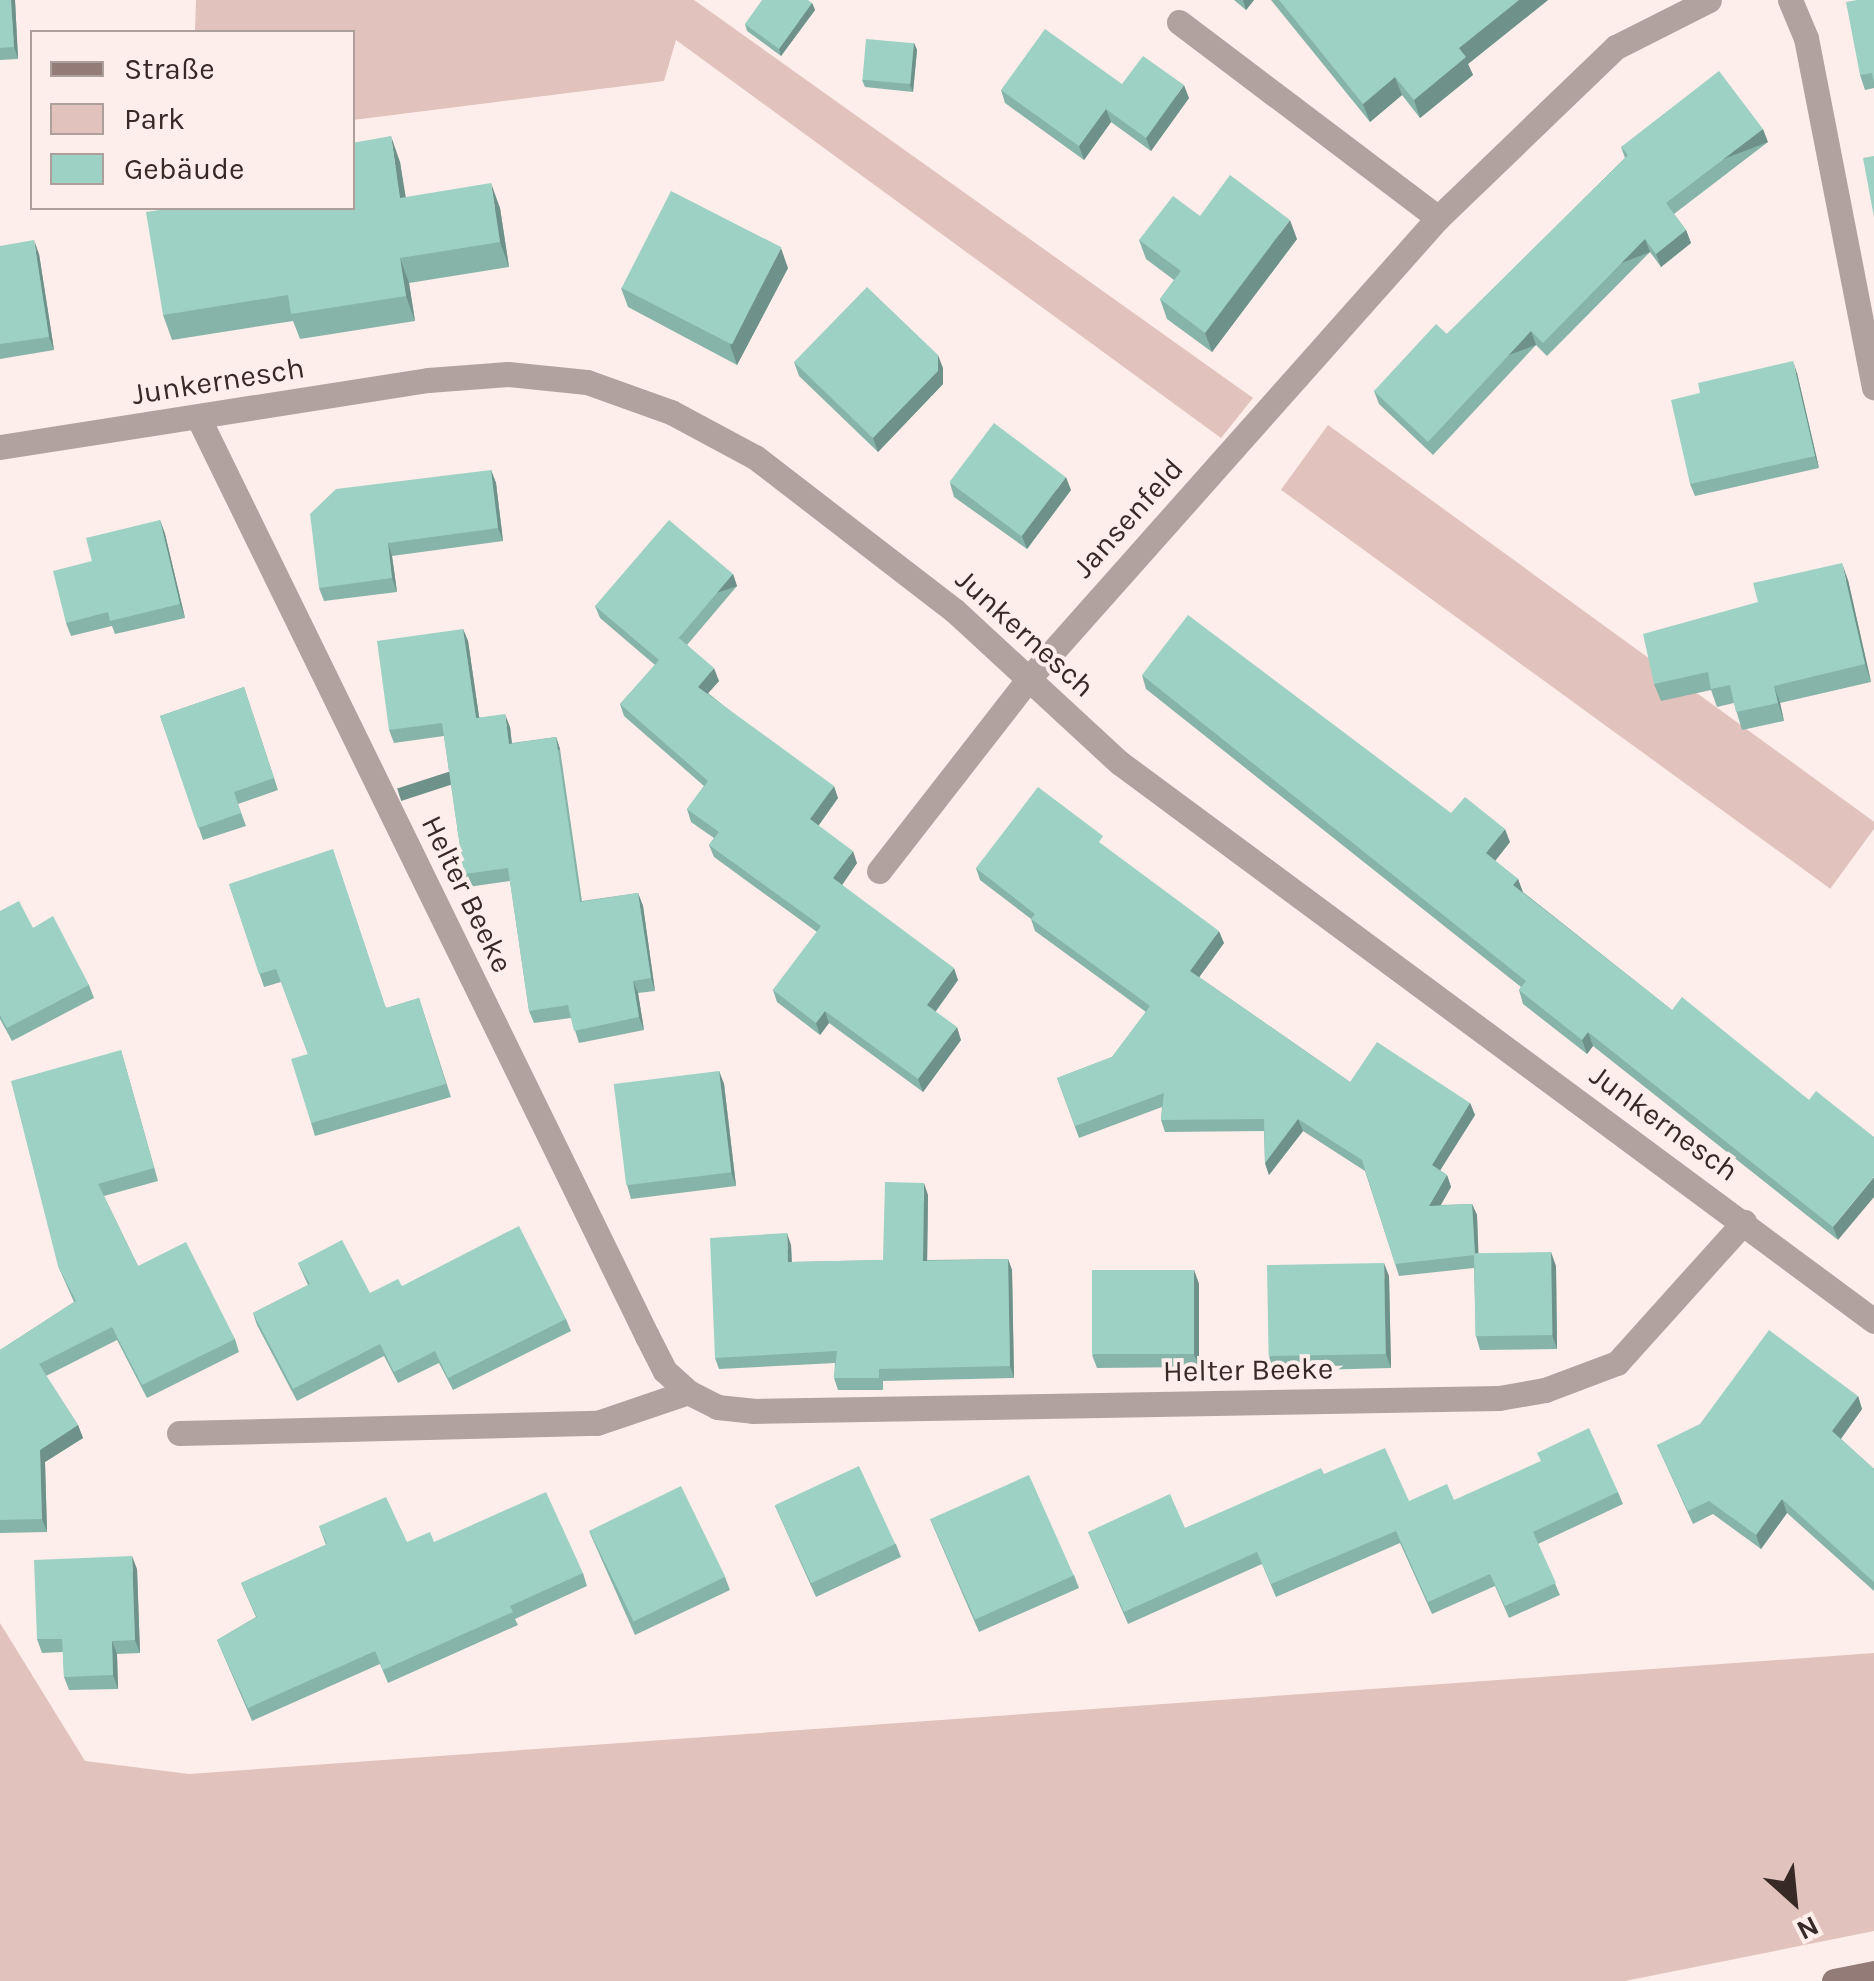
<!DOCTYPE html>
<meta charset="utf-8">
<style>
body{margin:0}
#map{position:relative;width:1874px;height:1981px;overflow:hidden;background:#fdeeeb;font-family:Karla,sans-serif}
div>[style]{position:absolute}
.green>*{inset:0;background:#e1c2bc;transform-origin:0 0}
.street>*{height:25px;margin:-12.5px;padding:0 12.5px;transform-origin:12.5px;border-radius:12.5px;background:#b2a29f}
.secondary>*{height:25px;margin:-12.5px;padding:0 12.5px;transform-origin:12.5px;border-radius:12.5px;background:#937c78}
.wall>*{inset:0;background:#87b4a9}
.shaded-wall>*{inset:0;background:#6e9289;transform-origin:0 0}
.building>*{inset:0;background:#9dd1c4;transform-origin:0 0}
span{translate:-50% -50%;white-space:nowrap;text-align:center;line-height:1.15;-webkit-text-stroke:8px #fdeeeb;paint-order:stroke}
.street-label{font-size:30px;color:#362926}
.legend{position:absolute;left:30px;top:30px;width:325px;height:180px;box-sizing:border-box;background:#fdeeeb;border:2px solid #ad9f9c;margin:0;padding:12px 18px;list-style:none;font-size:30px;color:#362926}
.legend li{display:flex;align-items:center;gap:20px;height:50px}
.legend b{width:50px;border:2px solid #ad9f9c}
.north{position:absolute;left:1744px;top:1851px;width:100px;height:100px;-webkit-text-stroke:8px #fdeeeb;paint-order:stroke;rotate:153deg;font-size:28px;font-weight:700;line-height:40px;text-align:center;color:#362926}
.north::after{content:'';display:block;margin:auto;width:35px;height:45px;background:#362926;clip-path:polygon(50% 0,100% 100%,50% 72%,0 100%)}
</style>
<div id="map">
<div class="green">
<i style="clip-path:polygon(196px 0,694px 0,1253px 398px,1221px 438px,676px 40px,664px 81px,353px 120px,352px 32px,195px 32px)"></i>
<i style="left:1328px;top:425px;width:679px;height:80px;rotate:36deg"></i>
<i style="clip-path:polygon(0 1623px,85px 1761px,189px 1774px,1874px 1653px,1874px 1931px,1625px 1981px,0 1981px)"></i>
</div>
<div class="street">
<i style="left:1790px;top:0;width:41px;rotate:67.2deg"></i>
<i style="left:1806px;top:38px;width:356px;rotate:79deg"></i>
<i style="left:1179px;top:22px;width:325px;rotate:37.1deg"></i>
<i style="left:198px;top:417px;width:1023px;rotate:63.96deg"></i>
<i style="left:647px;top:1336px;width:39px;rotate:63deg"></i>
<i style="left:665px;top:1371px;width:31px;rotate:42deg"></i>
<i style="left:688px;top:1392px;width:33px;rotate:27deg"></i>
<i style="left:717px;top:1407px;width:36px;rotate:6deg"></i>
<i style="left:753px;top:1411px;width:746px;rotate:-1deg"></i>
<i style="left:1499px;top:1398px;width:47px;rotate:-9.9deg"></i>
<i style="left:1545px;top:1390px;width:77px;rotate:-20.6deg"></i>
<i style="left:1617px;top:1363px;width:190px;rotate:-48deg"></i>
<i style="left:0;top:447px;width:433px;rotate:-8.9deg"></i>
<i style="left:428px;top:380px;width:80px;rotate:-4.3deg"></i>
<i style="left:508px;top:374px;width:79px;rotate:5.8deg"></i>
<i style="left:587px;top:382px;width:89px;rotate:19.7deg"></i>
<i style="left:671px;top:412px;width:95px;rotate:28.2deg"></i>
<i style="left:755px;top:457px;width:252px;rotate:37.6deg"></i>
<i style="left:955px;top:611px;width:224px;rotate:42.7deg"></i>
<i style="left:1120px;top:763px;width:938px;rotate:36.5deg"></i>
<i style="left:879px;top:871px;width:246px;rotate:-52.1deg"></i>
<i style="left:1030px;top:677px;width:614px;rotate:-48.37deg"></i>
<i style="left:1438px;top:218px;width:247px;rotate:-43.9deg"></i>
<i style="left:1616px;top:47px;width:104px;rotate:-26.8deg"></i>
<i style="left:179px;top:1433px;width:418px;rotate:-1.4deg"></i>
<i style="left:597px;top:1423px;width:96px;rotate:-18.8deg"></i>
</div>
<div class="secondary">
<i style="left:1834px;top:1981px;width:41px;rotate:-11.3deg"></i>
</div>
<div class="wall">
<i style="clip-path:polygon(0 0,15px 0,18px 59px,0 60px)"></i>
<i style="clip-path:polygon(1234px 0,1254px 0,1246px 10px)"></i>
<i style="clip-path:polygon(1271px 0,1548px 0,1468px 64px,1473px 75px,1420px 118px,1402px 95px,1370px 122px)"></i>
<i style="clip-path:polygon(1874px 0,1874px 88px,1865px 90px,1860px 75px)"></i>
<i style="clip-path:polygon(812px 3px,815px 10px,781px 56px,747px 31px,745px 24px)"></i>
<i style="clip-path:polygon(914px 43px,917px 50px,913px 92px,865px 87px,862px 80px)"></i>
<i style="clip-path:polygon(1122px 84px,1189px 98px,1151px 151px,1111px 122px,1084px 160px,1005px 103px,1001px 90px)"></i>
<i style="clip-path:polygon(1768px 142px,1674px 214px,1686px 230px,1691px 243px,1661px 267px,1650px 252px,1547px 356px,1536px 345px,1433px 455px,1379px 404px,1374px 391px,1447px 334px,1625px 158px,1621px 147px)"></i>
<i style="clip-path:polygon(400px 162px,405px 197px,500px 208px,509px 267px,409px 283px,415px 321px,300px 339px,293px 321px,172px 340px,163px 315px,352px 208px)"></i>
<i style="clip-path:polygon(1200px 216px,1297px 239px,1212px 352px,1167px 319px,1160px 299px,1174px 280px,1146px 259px,1139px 240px)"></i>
<i style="clip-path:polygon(0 246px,39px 254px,54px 350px,0 359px)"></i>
<i style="clip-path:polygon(788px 268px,737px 365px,628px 307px,621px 288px)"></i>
<i style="clip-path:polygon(794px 362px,943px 368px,943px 384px,878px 452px,799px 376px)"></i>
<i style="clip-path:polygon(1797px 373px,1819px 468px,1695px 496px,1690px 484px,1700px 393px)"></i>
<i style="clip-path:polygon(491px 470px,496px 483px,503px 541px,392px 556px,397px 592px,324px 601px,319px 588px)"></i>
<i style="clip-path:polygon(950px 483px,1071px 490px,1027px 549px,954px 497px)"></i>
<i style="clip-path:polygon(160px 520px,165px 534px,185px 618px,115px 634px,112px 626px,71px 636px,66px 623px,92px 561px)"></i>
<i style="clip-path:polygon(733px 574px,737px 586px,687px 645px,719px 681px,708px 693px,838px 798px,818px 826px,857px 863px,842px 885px,958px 980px,935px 1012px,961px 1040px,923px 1092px,829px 1023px,820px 1035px,777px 1002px,773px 990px,817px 932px,714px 857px,709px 845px,714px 838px,691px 822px,687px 809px,704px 786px,624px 716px,620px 704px,655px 665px,600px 618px,595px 606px)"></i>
<i style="clip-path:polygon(1848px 580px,1871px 682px,1780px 703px,1784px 721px,1742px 730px,1734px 703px,1717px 707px,1711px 690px,1661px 701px,1654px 684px)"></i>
<i style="clip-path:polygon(463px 629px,468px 641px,479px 717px,510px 727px,512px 743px,556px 737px,560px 749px,582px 901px,638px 893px,643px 906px,655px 991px,638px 993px,644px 1030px,579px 1043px,571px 1018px,534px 1023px,529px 1011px,510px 881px,468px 887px,464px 874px,444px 736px,394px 743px,389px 730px)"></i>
<i style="clip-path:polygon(1142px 675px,1451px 813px,1510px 842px,1495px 861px,1518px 879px,1523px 892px,1672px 1010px,1809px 1100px,1838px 1240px,1593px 1046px,1587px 1054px,1523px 1004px,1519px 990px,1521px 987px,1146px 689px)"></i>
<i style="clip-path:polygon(244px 687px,278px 790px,238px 804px,246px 826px,203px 840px,160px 716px)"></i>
<i style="clip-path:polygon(1107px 849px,1224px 943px,1199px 977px,1350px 1082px,1470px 1103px,1475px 1115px,1440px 1170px,1447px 1175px,1451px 1187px,1441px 1205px,1472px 1204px,1477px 1215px,1478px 1254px,1556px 1266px,1557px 1349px,1480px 1350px,1476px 1336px,1474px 1268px,1399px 1276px,1365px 1171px,1303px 1131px,1269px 1175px,1265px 1163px,1264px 1131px,1165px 1132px,1161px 1120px,1162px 1107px,1079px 1138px,1057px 1078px,1112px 1057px,1146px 1012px,1035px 931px,1031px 919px,980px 880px,976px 868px)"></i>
<i style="clip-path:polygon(229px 884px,387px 1008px,419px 998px,451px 1097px,315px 1136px,311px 1123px,308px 1054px,281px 982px,264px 987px)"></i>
<i style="clip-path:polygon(0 911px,33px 928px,89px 985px,94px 998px,12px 1041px,0 1019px)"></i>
<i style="clip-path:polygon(121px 1050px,158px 1181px,104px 1196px,138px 1266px,235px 1339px,239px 1352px,147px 1398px,117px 1340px,46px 1376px,78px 1425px,83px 1438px,45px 1462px,47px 1532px,0 1533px,0 1350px,74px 1302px,58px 1266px)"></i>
<i style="clip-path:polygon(719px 1071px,724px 1084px,736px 1186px,631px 1199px,627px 1185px)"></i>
<i style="clip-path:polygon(928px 1195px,927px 1260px,1008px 1259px,1012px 1270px,1014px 1378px,883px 1381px,883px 1390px,838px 1390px,834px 1378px,835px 1363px,719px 1369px,715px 1358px,791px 1245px,792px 1262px,883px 1260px)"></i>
<i style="clip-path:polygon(298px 1263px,370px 1293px,402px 1286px,566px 1319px,571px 1331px,453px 1390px,439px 1363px,398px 1383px,384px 1356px,297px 1401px,257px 1325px,253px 1313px,308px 1285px)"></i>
<i style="clip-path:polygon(1194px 1270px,1199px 1284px,1199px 1367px,1097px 1368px,1092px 1355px)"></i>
<i style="clip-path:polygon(1389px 1276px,1391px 1368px,1274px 1371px,1269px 1357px)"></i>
<i style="clip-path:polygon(1858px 1396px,1862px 1409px,1841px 1439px,1874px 1469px,1874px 1591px,1787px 1513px,1761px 1549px,1713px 1514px,1693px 1524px,1657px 1445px)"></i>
<i style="clip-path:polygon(1324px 1474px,1409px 1501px,1454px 1500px,1618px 1492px,1623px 1504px,1538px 1544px,1560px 1595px,1509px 1618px,1495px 1586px,1432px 1614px,1400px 1543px,1276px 1597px,1262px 1564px,1128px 1624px,1088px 1532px,1185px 1528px)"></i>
<i style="clip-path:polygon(775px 1506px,896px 1544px,901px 1557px,816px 1597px)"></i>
<i style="clip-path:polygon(930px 1519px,1074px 1575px,1079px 1588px,979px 1632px)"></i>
<i style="clip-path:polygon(319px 1526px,407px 1542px,434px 1542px,583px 1573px,587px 1586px,515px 1619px,518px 1625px,388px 1683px,380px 1664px,252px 1721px,217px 1640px,256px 1617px,241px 1583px,326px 1545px)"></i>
<i style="clip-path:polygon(589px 1531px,725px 1577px,730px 1590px,635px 1635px)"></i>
<i style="clip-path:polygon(137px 1569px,140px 1653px,117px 1654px,118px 1689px,69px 1690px,64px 1677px,63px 1652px,42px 1653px,37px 1639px)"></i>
</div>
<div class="shaded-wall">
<i style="clip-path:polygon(11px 0,15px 0,18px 59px,14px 47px)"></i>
<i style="clip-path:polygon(1243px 0,1254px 0,1246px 10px)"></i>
<i style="clip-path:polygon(1519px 0,1548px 0,1468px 64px,1473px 75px,1420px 118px,1414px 100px,1459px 48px)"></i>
<i style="clip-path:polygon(812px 3px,815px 10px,781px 56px,779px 49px)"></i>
<i style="clip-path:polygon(914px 43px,917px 50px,913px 92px,910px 85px)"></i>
<i style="clip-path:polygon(1395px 77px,1402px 95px,1370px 122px,1363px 104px)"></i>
<i style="clip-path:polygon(1184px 85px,1189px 98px,1151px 151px,1146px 138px)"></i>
<i style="clip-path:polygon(1106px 109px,1111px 122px,1084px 160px,1079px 146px)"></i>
<i style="left:1763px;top:129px;width:14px;height:122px;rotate:69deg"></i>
<i style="clip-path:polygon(391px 136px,400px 162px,410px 223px,400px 198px)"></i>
<i style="clip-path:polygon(491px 183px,500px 208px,509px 267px,500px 242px)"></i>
<i style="clip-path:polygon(1290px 220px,1297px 239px,1212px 352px,1205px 333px)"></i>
<i style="clip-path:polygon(1686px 230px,1691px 243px,1661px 267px,1656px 254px)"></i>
<i style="left:1645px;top:239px;width:14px;height:146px;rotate:69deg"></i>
<i style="clip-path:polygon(34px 240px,39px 254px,54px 350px,49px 337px)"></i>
<i style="clip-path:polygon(781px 248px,788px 268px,737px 365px,730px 345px)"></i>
<i style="clip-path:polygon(400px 258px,409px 283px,415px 321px,406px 296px)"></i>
<i style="left:1531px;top:331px;width:15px;height:151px;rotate:70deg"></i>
<i style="clip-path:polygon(938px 355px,943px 368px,943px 384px,878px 452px,873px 438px)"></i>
<i style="clip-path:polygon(1793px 361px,1797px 373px,1819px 468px,1815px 456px)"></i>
<i style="clip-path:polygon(491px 470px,496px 483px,503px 541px,498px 528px)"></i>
<i style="clip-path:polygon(1066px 477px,1071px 490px,1027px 549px,1022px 536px)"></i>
<i style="clip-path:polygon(160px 520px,165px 534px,185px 618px,180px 604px)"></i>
<i style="clip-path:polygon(388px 543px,392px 556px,397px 592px,392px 578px)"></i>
<i style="clip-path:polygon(1842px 563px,1848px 580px,1871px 682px,1865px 664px)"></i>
<i style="left:733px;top:574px;width:13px;height:104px;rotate:72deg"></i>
<i style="clip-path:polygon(463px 629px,468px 641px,481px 730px,476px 718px)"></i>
<i style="clip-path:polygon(714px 668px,719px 681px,703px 699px,698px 687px)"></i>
<i style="clip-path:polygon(1774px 686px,1780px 703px,1784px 721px,1778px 703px)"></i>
<i style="clip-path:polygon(505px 714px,510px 727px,513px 756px,509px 744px)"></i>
<i style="left:556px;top:737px;width:13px;height:167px;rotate:72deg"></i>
<i style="clip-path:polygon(834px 786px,838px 798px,814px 832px,810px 819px)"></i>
<i style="clip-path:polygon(1505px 829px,1510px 842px,1491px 866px,1486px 853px)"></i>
<i style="clip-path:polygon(853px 851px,857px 863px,838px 891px,833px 878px)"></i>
<i style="clip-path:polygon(1518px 879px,1523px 893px,1513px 885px)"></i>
<i style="clip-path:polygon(638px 893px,643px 906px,655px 991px,651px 978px)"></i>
<i style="clip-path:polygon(1219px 931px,1224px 943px,1195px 983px,1190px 971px)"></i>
<i style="clip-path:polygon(954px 968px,958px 980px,931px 1018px,927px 1005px)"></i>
<i style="clip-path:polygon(633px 981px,638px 993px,644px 1030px,639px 1017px)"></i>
<i style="clip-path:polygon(825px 1011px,829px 1023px,820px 1035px,816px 1023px)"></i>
<i style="clip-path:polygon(957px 1027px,961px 1040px,923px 1092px,918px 1079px)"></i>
<i style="clip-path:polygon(1588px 1032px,1593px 1046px,1587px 1054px,1582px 1040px)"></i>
<i style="clip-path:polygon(719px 1071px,724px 1084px,736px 1186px,731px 1172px)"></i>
<i style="clip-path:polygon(1470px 1103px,1475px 1115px,1436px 1177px,1432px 1165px)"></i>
<i style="clip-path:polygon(1298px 1119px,1303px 1131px,1269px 1175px,1265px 1163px)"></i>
<i style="clip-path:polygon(1447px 1175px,1451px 1187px,1433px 1218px,1429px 1206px)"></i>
<i style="clip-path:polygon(1874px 1177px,1874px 1197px,1838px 1240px,1833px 1227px)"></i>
<i style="clip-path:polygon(924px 1183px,928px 1195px,927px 1272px,923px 1261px)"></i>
<i style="clip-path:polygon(1472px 1204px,1477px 1215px,1479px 1267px,1475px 1255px)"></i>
<i style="clip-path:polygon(787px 1233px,791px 1245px,792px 1273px,788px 1262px)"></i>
<i style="clip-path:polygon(1551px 1252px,1556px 1266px,1557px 1349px,1552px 1335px)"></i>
<i style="clip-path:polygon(1008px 1259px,1012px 1270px,1014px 1378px,1010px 1366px)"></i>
<i style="clip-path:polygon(1384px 1263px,1389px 1276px,1391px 1368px,1386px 1354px)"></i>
<i style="clip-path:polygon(1194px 1270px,1199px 1284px,1199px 1367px,1194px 1354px)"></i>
<i style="clip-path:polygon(1858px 1396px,1862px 1409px,1837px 1444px,1832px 1431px)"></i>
<i style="clip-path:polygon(78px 1425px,83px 1438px,45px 1462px,47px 1532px,42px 1519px,40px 1450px)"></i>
<i style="clip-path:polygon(1782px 1499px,1787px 1513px,1761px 1549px,1756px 1535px)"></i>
<i style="clip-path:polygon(132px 1556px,137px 1569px,140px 1653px,135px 1640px)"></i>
<i style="clip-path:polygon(112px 1641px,117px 1654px,118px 1689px,113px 1675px)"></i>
</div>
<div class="building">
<i style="clip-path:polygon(0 0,11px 0,14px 47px,0 48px)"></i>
<i style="clip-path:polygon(762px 0,808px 0,812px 3px,779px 49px,745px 24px)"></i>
<i style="clip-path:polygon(1279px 0,1519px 0,1459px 48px,1466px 57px,1414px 100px,1395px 77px,1363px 104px)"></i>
<i style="clip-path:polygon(1857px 0,1874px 0,1874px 83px,1872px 73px,1860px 75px,1846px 2px)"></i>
<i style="clip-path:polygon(1045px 29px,1122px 84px,1143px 56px,1184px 85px,1146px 138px,1106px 109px,1079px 146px,1001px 90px)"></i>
<i style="left:866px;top:39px;width:48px;height:41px;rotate:5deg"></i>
<i style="clip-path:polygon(1719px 71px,1763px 129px,1666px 203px,1686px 230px,1656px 254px,1645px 239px,1543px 343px,1531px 331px,1428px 442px,1374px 391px,1436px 324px,1447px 334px,1628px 155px,1621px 147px)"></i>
<i style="clip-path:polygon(391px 136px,400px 198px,491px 183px,500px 242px,400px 258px,406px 296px,291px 314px,288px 295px,163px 315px,146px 212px,173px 208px,352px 208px,352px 143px)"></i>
<i style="clip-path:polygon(1874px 156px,1874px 217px,1863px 158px)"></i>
<i style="clip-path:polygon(1230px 175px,1290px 220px,1205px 333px,1160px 299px,1181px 271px,1139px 240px,1173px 196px,1200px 216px)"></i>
<i style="left:671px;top:191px;width:124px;height:109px;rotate:27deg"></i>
<i style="clip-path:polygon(34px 240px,49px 337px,0 344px,0 246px)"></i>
<i style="clip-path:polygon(867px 287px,938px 355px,938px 371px,873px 438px,794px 362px)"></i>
<i style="clip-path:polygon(1793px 361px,1815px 456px,1690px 484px,1671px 400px,1700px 393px,1698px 383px)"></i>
<i style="left:994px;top:423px;width:90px;height:74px;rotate:37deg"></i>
<i style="clip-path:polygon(491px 470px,498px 528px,388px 543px,392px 578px,319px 588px,310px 514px,336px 489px)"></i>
<i style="clip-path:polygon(160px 520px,180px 604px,110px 621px,108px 612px,66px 623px,53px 571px,92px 561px,86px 538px)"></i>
<i style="clip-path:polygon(669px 520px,733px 574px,666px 653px,679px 638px,714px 668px,698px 687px,834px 786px,810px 819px,853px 851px,833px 878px,954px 968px,927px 1005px,957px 1027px,918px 1079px,825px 1011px,816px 1023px,773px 990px,821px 926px,709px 845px,719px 832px,687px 809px,708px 781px,620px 704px,659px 660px,595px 606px)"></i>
<i style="clip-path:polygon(1842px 563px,1865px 664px,1774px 686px,1778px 703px,1736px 712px,1730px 685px,1711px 689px,1708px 672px,1654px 684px,1643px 634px,1758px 602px,1753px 583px)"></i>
<i style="clip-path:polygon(1188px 615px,1451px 813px,1465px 797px,1505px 829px,1486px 853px,1518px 879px,1513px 885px,1672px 1010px,1682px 997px,1809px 1100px,1816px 1091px,1874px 1137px,1874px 1177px,1833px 1227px,1588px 1032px,1582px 1040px,1519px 990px,1526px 981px,1142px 675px)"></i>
<i style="clip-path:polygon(463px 629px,476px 718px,505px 714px,509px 744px,556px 737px,580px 902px,638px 893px,651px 978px,633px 981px,639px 1017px,574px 1031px,568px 1005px,529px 1011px,508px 868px,464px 874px,442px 723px,389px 730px,377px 641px)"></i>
<i style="clip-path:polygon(244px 687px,274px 778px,234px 792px,241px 813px,198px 828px,160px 716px)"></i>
<i style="clip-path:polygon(1038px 787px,1103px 836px,1099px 842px,1219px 931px,1190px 971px,1350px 1082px,1377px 1042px,1470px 1103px,1432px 1165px,1447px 1175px,1429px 1206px,1472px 1204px,1475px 1255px,1395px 1264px,1362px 1160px,1298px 1119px,1265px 1163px,1264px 1119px,1161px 1120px,1164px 1093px,1075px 1126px,1057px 1078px,1112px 1057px,1150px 1006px,1031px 919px,1035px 914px,976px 868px)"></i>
<i style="clip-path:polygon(333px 849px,386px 1008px,419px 998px,446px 1084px,311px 1123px,291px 1059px,308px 1054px,276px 969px,259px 974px,229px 884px)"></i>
<i style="clip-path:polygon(19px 901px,33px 928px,53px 916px,89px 985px,7px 1028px,0 1015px,0 911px)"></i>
<i style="clip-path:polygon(121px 1050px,154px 1168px,98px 1184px,138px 1266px,186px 1242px,235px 1339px,142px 1385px,112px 1327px,39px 1364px,78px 1425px,40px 1450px,42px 1519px,0 1520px,0 1350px,76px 1301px,58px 1266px,11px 1081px)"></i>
<i style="left:719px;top:1071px;width:102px;height:106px;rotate:83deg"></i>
<i style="clip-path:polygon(885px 1182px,924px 1183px,923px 1261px,1008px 1259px,1010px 1366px,879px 1369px,879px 1378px,834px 1378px,837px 1351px,715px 1358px,710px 1238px,787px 1233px,788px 1262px,883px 1260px)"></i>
<i style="clip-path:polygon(519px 1226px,566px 1319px,448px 1378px,435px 1351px,394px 1372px,380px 1344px,293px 1389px,253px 1313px,310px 1284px,298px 1263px,342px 1240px,370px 1293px,398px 1279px,402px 1286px)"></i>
<i style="left:1551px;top:1252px;width:83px;height:77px;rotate:89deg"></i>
<i style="left:1384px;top:1263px;width:91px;height:117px;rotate:89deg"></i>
<i style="left:1194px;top:1270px;width:84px;height:102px;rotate:90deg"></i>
<i style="clip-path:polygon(1769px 1330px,1858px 1396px,1832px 1431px,1874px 1469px,1874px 1582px,1782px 1499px,1756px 1535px,1709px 1501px,1688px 1511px,1657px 1445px,1700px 1424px)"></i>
<i style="clip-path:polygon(1589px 1428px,1618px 1492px,1533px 1532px,1556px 1583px,1505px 1606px,1490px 1574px,1428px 1602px,1396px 1531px,1271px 1584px,1257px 1552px,1124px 1612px,1088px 1532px,1170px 1494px,1185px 1528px,1321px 1468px,1324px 1474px,1385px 1448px,1409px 1501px,1447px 1484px,1454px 1500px,1541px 1461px,1537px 1453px)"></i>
<i style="left:859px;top:1466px;width:86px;height:93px;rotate:65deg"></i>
<i style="left:1029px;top:1475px;width:110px;height:108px;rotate:66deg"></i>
<i style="left:681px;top:1486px;width:101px;height:102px;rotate:64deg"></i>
<i style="clip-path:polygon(546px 1492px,583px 1573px,510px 1606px,513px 1612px,383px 1670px,375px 1651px,248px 1708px,217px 1640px,257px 1617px,241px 1583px,327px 1544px,319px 1526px,386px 1497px,407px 1542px,430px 1532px,434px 1542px)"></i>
<i style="clip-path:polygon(132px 1556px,135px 1640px,112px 1641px,113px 1675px,64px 1677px,62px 1639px,37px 1639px,34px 1560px)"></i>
</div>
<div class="street-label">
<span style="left:218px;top:381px;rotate:-9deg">Junkernesch</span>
<span style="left:1128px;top:518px;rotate:-48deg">Jansenfeld</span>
<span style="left:1025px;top:633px;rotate:42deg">Junkernesch</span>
<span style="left:467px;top:894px;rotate:64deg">Helter Beeke</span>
<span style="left:1664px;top:1123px;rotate:36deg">Junkernesch</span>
<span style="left:1248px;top:1370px;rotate:-1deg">Helter Beeke</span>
</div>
<ul class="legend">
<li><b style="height:12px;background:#937c78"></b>Straße</li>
<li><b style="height:28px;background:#e1c2bc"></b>Park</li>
<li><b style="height:28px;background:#9dd1c4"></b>Gebäude</li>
</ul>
<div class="north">N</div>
</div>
